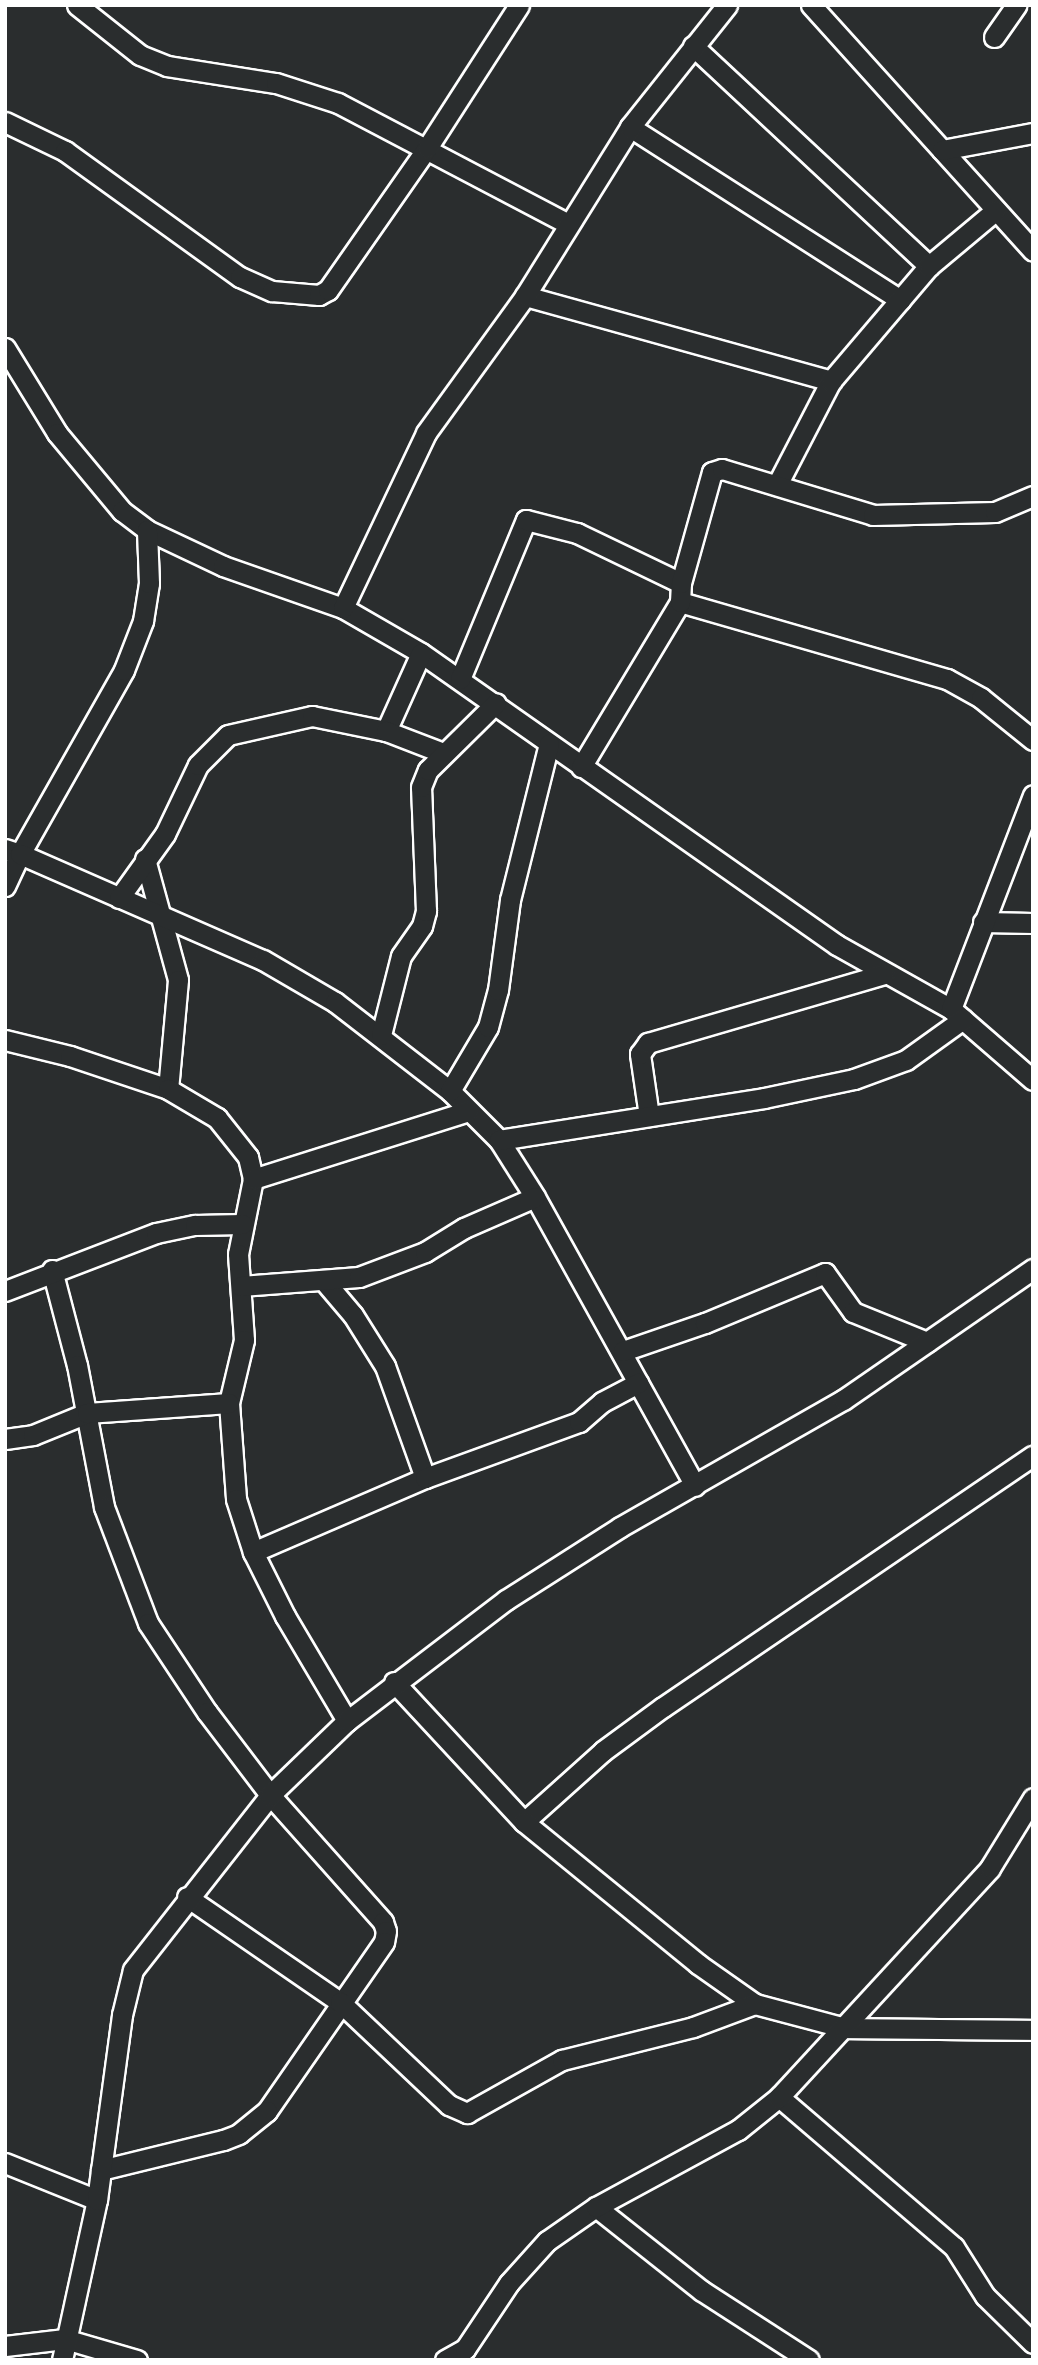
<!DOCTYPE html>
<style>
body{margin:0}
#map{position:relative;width:1038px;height:2365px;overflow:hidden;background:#2a2d2e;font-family:"Comic Neue",sans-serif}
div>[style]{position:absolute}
.roads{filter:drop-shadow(2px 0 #fff) drop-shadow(-2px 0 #fff) drop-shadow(0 2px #fff) drop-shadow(0 -2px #fff)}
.street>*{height:19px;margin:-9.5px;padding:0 9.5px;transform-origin:9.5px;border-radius:9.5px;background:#2a2d2e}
span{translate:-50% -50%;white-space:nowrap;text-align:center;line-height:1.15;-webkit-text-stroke:6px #2a2d2e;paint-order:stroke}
.frame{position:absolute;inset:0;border:7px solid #fff;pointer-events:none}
</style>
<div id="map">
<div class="roads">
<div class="street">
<i style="left:77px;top:5px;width:80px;rotate:38.4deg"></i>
<i style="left:140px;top:55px;width:29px;rotate:22deg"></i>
<i style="left:167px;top:66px;width:110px;rotate:8.9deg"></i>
<i style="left:276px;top:83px;width:65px;rotate:17.9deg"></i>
<i style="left:338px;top:103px;width:259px;rotate:27.7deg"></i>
<i style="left:811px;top:5px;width:331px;rotate:47.9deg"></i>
<i style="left:994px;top:37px;width:39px;rotate:-55deg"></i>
<i style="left:693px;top:46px;width:323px;rotate:43deg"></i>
<i style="left:5px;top:122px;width:67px;rotate:25.8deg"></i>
<i style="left:65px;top:151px;width:216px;rotate:35.8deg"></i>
<i style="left:240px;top:277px;width:35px;rotate:24deg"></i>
<i style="left:272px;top:291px;width:47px;rotate:4.9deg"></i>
<i style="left:319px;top:295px;width:10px;rotate:-29deg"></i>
<i style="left:328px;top:290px;width:173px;rotate:-55.1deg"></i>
<i style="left:427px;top:148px;width:170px;rotate:-57.2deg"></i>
<i style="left:630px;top:127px;width:321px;rotate:32.6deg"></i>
<i style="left:942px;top:150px;width:93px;rotate:-10.6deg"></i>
<i style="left:525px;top:296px;width:318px;rotate:15.5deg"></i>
<i style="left:5px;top:348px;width:100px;rotate:58.5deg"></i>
<i style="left:57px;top:433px;width:102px;rotate:50.2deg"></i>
<i style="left:122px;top:511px;width:31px;rotate:37deg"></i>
<i style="left:147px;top:530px;width:84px;rotate:25.3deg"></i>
<i style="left:223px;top:566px;width:127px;rotate:19.3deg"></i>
<i style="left:343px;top:608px;width:90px;rotate:30deg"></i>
<i style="left:421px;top:653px;width:508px;rotate:35.07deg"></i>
<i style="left:837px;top:945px;width:131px;rotate:29.3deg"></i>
<i style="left:951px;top:1009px;width:108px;rotate:40.9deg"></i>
<i style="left:777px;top:485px;width:117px;rotate:-62.6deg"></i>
<i style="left:831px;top:381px;width:151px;rotate:-49.6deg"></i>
<i style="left:929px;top:266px;width:87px;rotate:-39.9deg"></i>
<i style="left:680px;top:602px;width:278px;rotate:16.1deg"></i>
<i style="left:947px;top:679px;width:39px;rotate:29deg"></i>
<i style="left:981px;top:698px;width:67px;rotate:38.9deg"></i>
<i style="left:343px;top:608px;width:194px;rotate:-64.6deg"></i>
<i style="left:426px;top:433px;width:169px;rotate:-54.1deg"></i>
<i style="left:525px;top:296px;width:199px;rotate:-58.1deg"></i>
<i style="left:630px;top:127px;width:156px;rotate:-51.5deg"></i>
<i style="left:460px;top:679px;width:172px;rotate:-67.5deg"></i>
<i style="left:526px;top:520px;width:53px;rotate:14.3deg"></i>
<i style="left:577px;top:533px;width:115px;rotate:25.7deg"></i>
<i style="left:386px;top:731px;width:85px;rotate:-65.8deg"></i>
<i style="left:581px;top:767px;width:192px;rotate:-59deg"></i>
<i style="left:680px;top:602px;width:19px;rotate:-87deg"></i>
<i style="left:681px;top:583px;width:115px;rotate:-74.4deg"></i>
<i style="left:712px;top:472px;width:10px;rotate:-17deg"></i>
<i style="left:722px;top:469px;width:158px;rotate:16.9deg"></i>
<i style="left:873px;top:515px;width:122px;rotate:-1.4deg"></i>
<i style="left:995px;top:512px;width:41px;rotate:-22.8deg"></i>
<i style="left:5px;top:849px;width:16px;rotate:18deg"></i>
<i style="left:20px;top:854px;width:211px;rotate:-60.5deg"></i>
<i style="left:124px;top:670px;width:53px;rotate:-68.8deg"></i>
<i style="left:143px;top:621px;width:38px;rotate:-81deg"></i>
<i style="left:149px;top:583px;width:53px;rotate:-92.2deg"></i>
<i style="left:145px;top:859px;width:125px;rotate:74.7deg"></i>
<i style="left:178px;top:980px;width:109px;rotate:95.2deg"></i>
<i style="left:5px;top:886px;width:35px;rotate:-65deg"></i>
<i style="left:20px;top:854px;width:265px;rotate:23.6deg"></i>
<i style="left:263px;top:960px;width:83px;rotate:30.3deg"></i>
<i style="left:335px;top:1002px;width:145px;rotate:37.7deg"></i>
<i style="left:450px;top:1091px;width:69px;rotate:45deg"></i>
<i style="left:499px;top:1140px;width:67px;rotate:57.7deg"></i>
<i style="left:535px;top:1197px;width:330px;rotate:61deg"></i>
<i style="left:119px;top:898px;width:79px;rotate:-54.3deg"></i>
<i style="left:165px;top:834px;width:76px;rotate:-64.4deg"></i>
<i style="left:198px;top:765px;width:42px;rotate:-45deg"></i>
<i style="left:228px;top:735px;width:86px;rotate:-12.7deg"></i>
<i style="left:312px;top:716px;width:76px;rotate:11.5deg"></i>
<i style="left:386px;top:731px;width:61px;rotate:21.1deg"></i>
<i style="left:983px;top:922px;width:50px;rotate:1.1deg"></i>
<i style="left:951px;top:1009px;width:229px;rotate:-69deg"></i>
<i style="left:381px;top:1035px;width:81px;rotate:-75.8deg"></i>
<i style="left:401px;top:956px;width:37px;rotate:-55deg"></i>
<i style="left:422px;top:926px;width:16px;rotate:-75deg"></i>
<i style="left:426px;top:911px;width:124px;rotate:-92.3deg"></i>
<i style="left:421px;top:787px;width:18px;rotate:-68deg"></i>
<i style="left:428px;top:770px;width:95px;rotate:-44.6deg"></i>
<i style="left:5px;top:1040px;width:67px;rotate:13.8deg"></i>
<i style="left:70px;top:1056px;width:103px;rotate:18.6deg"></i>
<i style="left:168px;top:1089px;width:57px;rotate:30.6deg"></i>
<i style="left:217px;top:1118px;width:50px;rotate:51.5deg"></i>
<i style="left:248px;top:1157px;width:23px;rotate:77deg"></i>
<i style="left:253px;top:1179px;width:76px;rotate:101.3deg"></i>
<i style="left:238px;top:1254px;width:86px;rotate:86deg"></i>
<i style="left:244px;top:1340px;width:65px;rotate:103.4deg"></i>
<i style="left:229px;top:1403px;width:96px;rotate:85.8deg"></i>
<i style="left:236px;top:1499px;width:56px;rotate:72.2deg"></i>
<i style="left:253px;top:1552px;width:72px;rotate:63.4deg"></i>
<i style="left:285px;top:1616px;width:122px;rotate:59.4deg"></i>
<i style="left:450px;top:1091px;width:74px;rotate:-59.3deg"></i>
<i style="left:488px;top:1027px;width:38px;rotate:-75deg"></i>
<i style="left:498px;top:990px;width:91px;rotate:-82.4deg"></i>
<i style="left:510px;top:900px;width:161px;rotate:-76deg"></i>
<i style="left:649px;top:1116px;width:63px;rotate:-98.3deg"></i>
<i style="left:640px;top:1054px;width:14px;rotate:-54deg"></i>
<i style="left:648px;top:1043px;width:246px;rotate:-16.3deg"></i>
<i style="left:499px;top:1140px;width:268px;rotate:-9deg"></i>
<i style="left:764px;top:1098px;width:92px;rotate:-11.9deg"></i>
<i style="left:854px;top:1079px;width:55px;rotate:-20.1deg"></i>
<i style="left:906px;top:1060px;width:70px;rotate:-35.7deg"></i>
<i style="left:253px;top:1179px;width:226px;rotate:-17.5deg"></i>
<i style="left:52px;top:1270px;width:98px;rotate:75.3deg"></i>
<i style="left:77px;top:1365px;width:145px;rotate:79.2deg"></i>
<i style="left:104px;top:1507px;width:124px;rotate:69.2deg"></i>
<i style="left:148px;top:1623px;width:107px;rotate:56.5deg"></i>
<i style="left:207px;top:1712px;width:104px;rotate:52.8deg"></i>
<i style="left:270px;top:1795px;width:170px;rotate:48.3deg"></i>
<i style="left:383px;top:1922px;width:9px;rotate:72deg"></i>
<i style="left:386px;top:1931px;width:11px;rotate:100deg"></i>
<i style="left:384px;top:1942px;width:206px;rotate:124.7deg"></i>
<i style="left:267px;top:2111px;width:36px;rotate:141deg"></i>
<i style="left:239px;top:2134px;width:17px;rotate:159deg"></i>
<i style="left:223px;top:2140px;width:126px;rotate:166.2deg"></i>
<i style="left:325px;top:1282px;width:43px;rotate:49.7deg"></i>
<i style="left:353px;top:1315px;width:60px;rotate:57.9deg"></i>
<i style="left:385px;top:1366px;width:119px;rotate:70.3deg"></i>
<i style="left:241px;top:1286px;width:118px;rotate:-4.4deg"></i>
<i style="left:359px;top:1277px;width:71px;rotate:-20.7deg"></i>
<i style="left:425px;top:1252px;width:46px;rotate:-31.6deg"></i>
<i style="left:464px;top:1228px;width:77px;rotate:-23.6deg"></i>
<i style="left:5px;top:1291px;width:162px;rotate:-21deg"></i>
<i style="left:156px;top:1233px;width:40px;rotate:-12deg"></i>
<i style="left:195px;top:1225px;width:47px;rotate:-1.2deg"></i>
<i style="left:623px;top:1351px;width:87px;rotate:-18.9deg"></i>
<i style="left:705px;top:1323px;width:130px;rotate:-22.6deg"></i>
<i style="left:825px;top:1273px;width:48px;rotate:54.3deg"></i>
<i style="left:853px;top:1312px;width:80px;rotate:22.1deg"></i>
<i style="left:5px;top:1439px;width:28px;rotate:-8deg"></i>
<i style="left:33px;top:1435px;width:58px;rotate:-22.2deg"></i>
<i style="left:87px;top:1413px;width:142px;rotate:-4deg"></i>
<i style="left:253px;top:1552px;width:187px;rotate:-23.3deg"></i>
<i style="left:425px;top:1478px;width:164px;rotate:-20deg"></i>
<i style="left:579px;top:1422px;width:30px;rotate:-41deg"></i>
<i style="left:602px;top:1402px;width:41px;rotate:-27.8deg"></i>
<i style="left:394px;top:1682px;width:191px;rotate:47.1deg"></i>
<i style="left:524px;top:1822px;width:106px;rotate:-41.9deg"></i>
<i style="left:603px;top:1751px;width:74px;rotate:-36.3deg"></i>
<i style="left:663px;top:1707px;width:447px;rotate:-34.2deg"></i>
<i style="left:524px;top:1822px;width:225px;rotate:39.2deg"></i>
<i style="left:698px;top:1964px;width:70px;rotate:35.1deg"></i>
<i style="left:755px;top:2004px;width:93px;rotate:14.9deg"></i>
<i style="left:845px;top:2028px;width:188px;rotate:0.6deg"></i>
<i style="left:187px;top:1897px;width:186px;rotate:34.5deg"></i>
<i style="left:340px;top:2002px;width:150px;rotate:43.4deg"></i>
<i style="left:449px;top:2105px;width:20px;rotate:24deg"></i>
<i style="left:467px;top:2113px;width:109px;rotate:-29.2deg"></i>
<i style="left:562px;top:2060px;width:135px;rotate:-14.1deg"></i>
<i style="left:693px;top:2027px;width:66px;rotate:-20.4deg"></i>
<i style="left:779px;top:2097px;width:230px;rotate:40.6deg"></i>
<i style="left:954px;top:2247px;width:58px;rotate:57.7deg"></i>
<i style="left:985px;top:2296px;width:67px;rotate:44.4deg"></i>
<i style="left:5px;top:2163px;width:99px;rotate:21.9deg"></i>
<i style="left:596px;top:2207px;width:135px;rotate:38.4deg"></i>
<i style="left:702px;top:2291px;width:127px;rotate:32.8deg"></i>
<i style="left:5px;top:2346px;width:60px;rotate:-6.7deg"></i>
<i style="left:65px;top:2339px;width:75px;rotate:16.3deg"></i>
<i style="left:62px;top:2360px;width:164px;rotate:-77.7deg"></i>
<i style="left:97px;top:2200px;width:187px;rotate:-82.3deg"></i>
<i style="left:122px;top:2015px;width:46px;rotate:-76.3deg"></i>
<i style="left:133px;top:1970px;width:222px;rotate:-51.9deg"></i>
<i style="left:270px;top:1795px;width:107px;rotate:-43.9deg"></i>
<i style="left:347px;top:1721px;width:200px;rotate:-37.3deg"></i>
<i style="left:506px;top:1600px;width:135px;rotate:-32.6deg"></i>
<i style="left:620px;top:1527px;width:257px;rotate:-29.7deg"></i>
<i style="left:843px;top:1400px;width:231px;rotate:-34.6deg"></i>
<i style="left:445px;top:2360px;width:23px;rotate:-29deg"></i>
<i style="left:465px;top:2349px;width:79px;rotate:-56.3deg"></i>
<i style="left:509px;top:2283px;width:57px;rotate:-47.9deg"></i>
<i style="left:547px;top:2241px;width:60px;rotate:-34.8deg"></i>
<i style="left:596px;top:2207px;width:162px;rotate:-28.5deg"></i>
<i style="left:738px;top:2130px;width:53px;rotate:-38.8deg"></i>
<i style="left:779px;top:2097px;width:311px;rotate:-47.3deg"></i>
<i style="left:990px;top:1868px;width:82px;rotate:-58.4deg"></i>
</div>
</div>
<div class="frame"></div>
</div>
